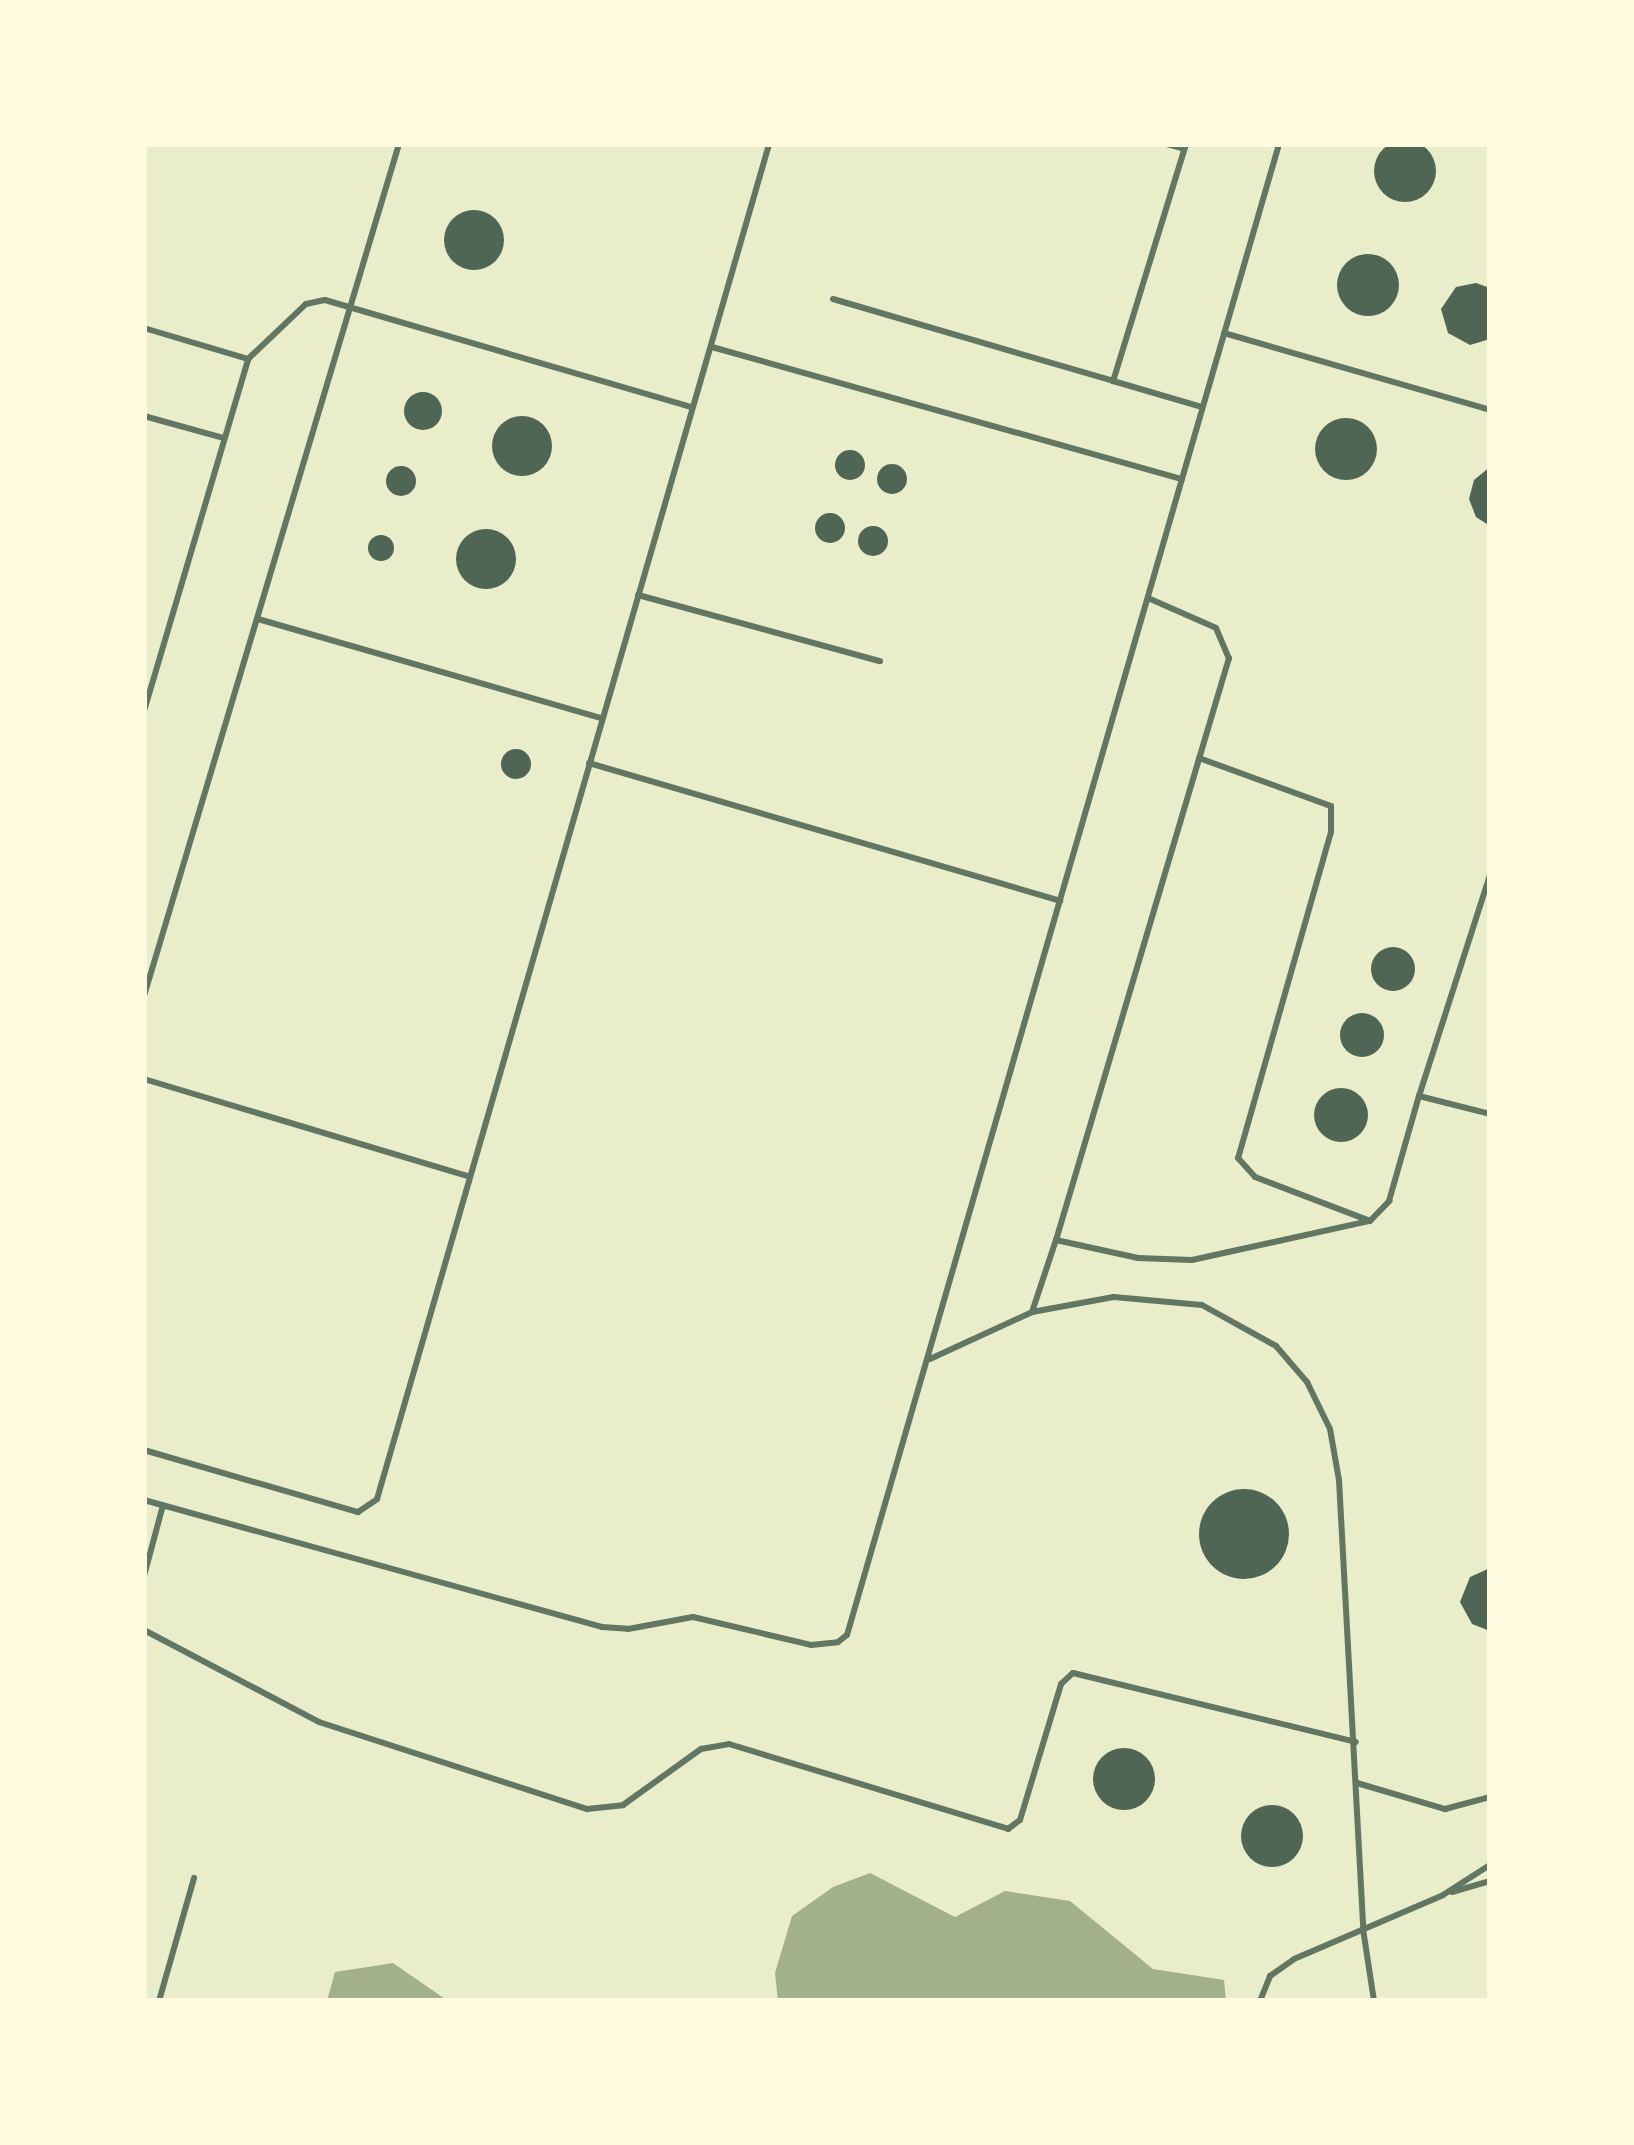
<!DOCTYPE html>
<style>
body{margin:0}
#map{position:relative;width:1634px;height:2145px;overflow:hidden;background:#e9edc9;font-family:"Work Sans",sans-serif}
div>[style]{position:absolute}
.water>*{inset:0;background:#a3b18a}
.building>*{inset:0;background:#4f6655}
.round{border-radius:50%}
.service>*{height:6px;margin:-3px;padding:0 3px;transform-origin:3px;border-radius:3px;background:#617663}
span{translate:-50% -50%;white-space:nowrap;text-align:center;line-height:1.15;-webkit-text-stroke:12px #fefae0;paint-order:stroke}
.frame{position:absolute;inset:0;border:147px solid #fefae0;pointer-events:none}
</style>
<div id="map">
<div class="water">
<i style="clip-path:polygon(870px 1873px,955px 1917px,1005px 1891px,1070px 1901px,1153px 1969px,1224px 1980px,1226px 2001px,778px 2001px,775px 1973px,792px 1916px,833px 1887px)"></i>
<i style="clip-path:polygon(393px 1963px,448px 2001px,327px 2001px,335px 1972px)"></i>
</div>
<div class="building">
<i class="round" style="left:1374px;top:140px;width:62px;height:62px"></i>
<i class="round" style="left:444px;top:210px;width:60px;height:60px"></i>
<i class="round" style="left:1337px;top:254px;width:62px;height:62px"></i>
<i style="clip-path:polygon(1476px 283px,1490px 288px,1490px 339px,1470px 345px,1448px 333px,1441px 309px,1456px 287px)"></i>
<i class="round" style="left:404px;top:392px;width:38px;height:38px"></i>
<i class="round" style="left:492px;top:416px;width:60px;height:60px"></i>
<i class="round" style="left:1315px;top:418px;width:62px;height:62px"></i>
<i class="round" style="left:835px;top:450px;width:30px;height:30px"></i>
<i class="round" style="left:877px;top:464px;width:30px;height:30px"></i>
<i class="round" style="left:386px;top:466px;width:30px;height:30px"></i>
<i style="clip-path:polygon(1490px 467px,1490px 526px,1476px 517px,1469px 499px,1474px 480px)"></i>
<i class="round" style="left:815px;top:513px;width:30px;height:30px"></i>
<i class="round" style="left:858px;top:526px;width:30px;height:30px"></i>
<i class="round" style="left:456px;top:529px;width:60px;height:60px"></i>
<i class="round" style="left:368px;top:535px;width:26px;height:26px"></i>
<i class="round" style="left:501px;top:749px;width:30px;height:30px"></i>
<i class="round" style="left:1371px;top:947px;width:44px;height:44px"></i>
<i class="round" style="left:1340px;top:1013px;width:44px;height:44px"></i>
<i class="round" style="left:1314px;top:1088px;width:54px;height:54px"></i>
<i class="round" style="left:1199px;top:1489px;width:90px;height:90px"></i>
<i style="clip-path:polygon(1490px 1568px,1490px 1631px,1472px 1624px,1460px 1602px,1470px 1577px)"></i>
<i class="round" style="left:1093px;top:1748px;width:62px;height:62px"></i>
<i class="round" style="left:1241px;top:1805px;width:62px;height:62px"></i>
</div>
<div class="service">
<i style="left:1167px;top:144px;width:18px;rotate:16deg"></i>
<i style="left:1186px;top:144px;width:248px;rotate:107.1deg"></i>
<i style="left:1113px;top:381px;width:93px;rotate:16.3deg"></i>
<i style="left:833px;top:299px;width:292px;rotate:16.3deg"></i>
<i style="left:144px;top:328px;width:109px;rotate:16.6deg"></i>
<i style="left:1224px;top:333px;width:277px;rotate:16.1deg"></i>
<i style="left:712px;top:347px;width:488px;rotate:15.7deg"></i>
<i style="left:144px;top:416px;width:83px;rotate:15.4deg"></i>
<i style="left:638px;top:595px;width:251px;rotate:15.3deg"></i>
<i style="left:1148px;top:598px;width:74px;rotate:23.8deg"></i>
<i style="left:1216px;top:628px;width:33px;rotate:67deg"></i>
<i style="left:1229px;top:658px;width:607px;rotate:106.55deg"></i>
<i style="left:1056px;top:1240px;width:84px;rotate:12.4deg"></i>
<i style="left:1138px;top:1258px;width:54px;rotate:2.1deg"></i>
<i style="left:1192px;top:1260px;width:182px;rotate:-12.4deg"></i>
<i style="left:1370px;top:1221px;width:28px;rotate:-46deg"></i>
<i style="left:1389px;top:1201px;width:109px;rotate:-74.1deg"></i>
<i style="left:1419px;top:1096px;width:73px;rotate:14.2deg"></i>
<i style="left:258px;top:619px;width:358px;rotate:16.1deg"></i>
<i style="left:144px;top:711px;width:367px;rotate:-73.5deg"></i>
<i style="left:248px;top:359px;width:80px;rotate:-43.5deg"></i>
<i style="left:306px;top:304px;width:19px;rotate:-12deg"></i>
<i style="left:325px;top:300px;width:381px;rotate:16.3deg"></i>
<i style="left:1199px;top:758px;width:140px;rotate:20deg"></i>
<i style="left:1331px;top:806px;width:26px;rotate:90deg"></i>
<i style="left:1331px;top:832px;width:339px;rotate:105.9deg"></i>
<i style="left:1238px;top:1158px;width:25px;rotate:48deg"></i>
<i style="left:1255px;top:1177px;width:123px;rotate:20.9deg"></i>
<i style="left:589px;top:763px;width:491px;rotate:16.3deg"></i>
<i style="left:144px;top:996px;width:889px;rotate:-73.34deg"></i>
<i style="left:144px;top:1079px;width:338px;rotate:16.7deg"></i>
<i style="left:1419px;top:1096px;width:232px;rotate:-72.2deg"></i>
<i style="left:1032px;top:1312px;width:83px;rotate:-10.4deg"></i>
<i style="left:1114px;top:1297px;width:88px;rotate:5.2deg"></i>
<i style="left:1202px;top:1305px;width:85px;rotate:29deg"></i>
<i style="left:1276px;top:1346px;width:48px;rotate:49.3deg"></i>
<i style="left:1307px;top:1382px;width:52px;rotate:63.9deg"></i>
<i style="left:1330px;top:1429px;width:52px;rotate:80deg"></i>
<i style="left:1339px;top:1480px;width:450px;rotate:86.9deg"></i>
<i style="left:1363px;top:1929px;width:73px;rotate:81.3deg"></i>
<i style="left:930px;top:1359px;width:112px;rotate:-24.7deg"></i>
<i style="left:1032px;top:1312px;width:76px;rotate:-71.6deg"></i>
<i style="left:144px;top:1450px;width:223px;rotate:16.2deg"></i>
<i style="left:358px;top:1512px;width:23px;rotate:-34deg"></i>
<i style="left:377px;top:1499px;width:1411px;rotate:-73.86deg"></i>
<i style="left:144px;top:1500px;width:475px;rotate:15.5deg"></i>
<i style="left:602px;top:1627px;width:26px;rotate:4deg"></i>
<i style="left:628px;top:1629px;width:66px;rotate:-10.5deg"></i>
<i style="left:693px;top:1617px;width:121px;rotate:13.3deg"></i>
<i style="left:811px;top:1645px;width:27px;rotate:-6deg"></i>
<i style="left:838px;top:1642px;width:11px;rotate:-38deg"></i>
<i style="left:847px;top:1635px;width:1552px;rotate:-73.84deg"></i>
<i style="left:144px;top:1576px;width:73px;rotate:-75deg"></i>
<i style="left:144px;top:1630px;width:198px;rotate:27.7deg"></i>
<i style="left:319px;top:1722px;width:282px;rotate:18deg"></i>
<i style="left:587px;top:1809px;width:36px;rotate:-6deg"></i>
<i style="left:623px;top:1805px;width:96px;rotate:-35.7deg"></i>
<i style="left:701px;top:1749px;width:28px;rotate:-10deg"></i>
<i style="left:729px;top:1744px;width:292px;rotate:16.9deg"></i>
<i style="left:1008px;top:1829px;width:15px;rotate:-37deg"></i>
<i style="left:1020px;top:1820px;width:142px;rotate:-73.2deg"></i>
<i style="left:1061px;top:1684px;width:16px;rotate:-43deg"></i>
<i style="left:1073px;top:1673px;width:291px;rotate:13.7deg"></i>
<i style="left:1357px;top:1783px;width:92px;rotate:16.5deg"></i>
<i style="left:1445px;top:1809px;width:47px;rotate:-14.9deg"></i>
<i style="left:1452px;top:1892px;width:40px;rotate:-16deg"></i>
<i style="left:159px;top:2001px;width:128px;rotate:-74.1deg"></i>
<i style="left:1260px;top:2001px;width:27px;rotate:-68deg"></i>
<i style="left:1270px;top:1976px;width:29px;rotate:-35deg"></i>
<i style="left:1294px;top:1959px;width:162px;rotate:-23.2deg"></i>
<i style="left:1443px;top:1895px;width:56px;rotate:-32.6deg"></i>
</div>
<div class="frame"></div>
</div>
